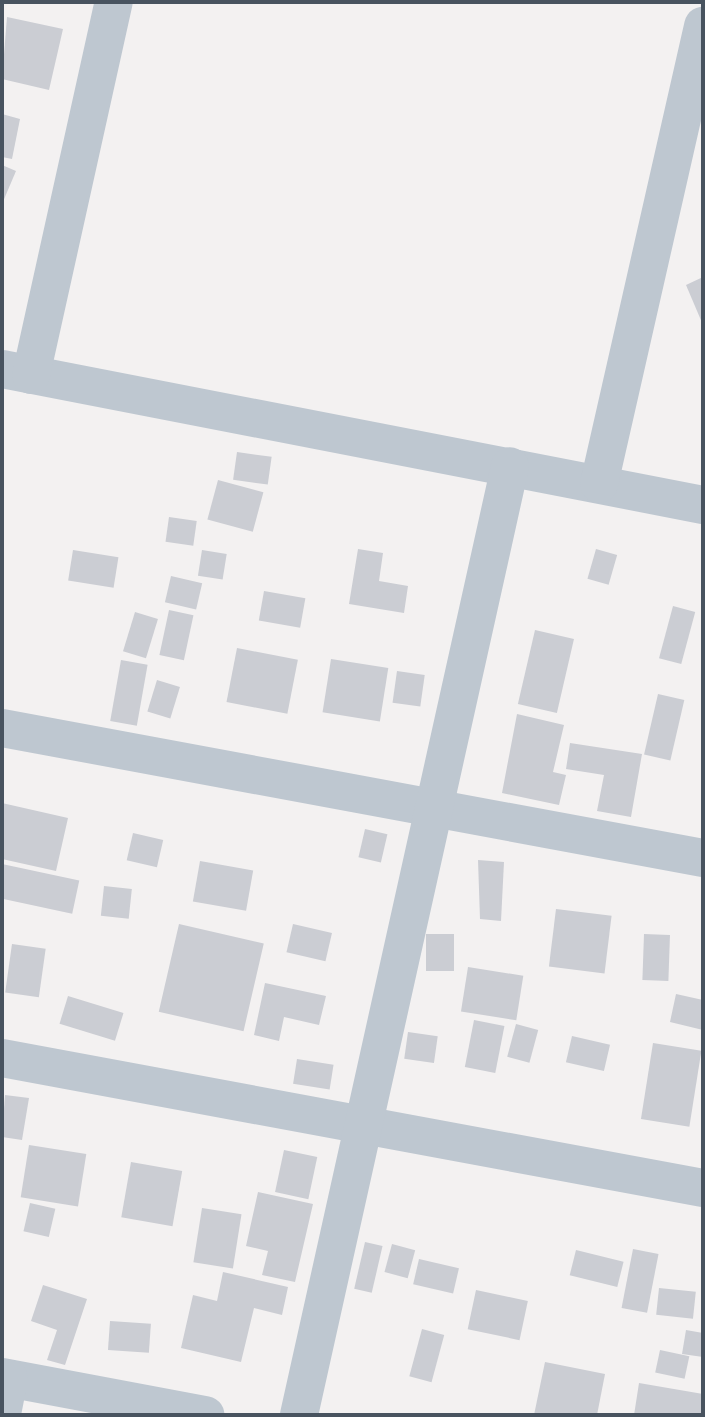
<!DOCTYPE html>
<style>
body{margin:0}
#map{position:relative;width:705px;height:1417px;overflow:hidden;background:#f3f1f1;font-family:Manrope,sans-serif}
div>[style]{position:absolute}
.building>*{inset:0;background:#cbcdd3;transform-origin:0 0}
.minor>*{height:38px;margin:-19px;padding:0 19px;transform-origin:19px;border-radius:19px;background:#bec7d0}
span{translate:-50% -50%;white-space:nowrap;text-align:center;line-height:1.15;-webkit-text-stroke:5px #fff;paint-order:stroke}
.frame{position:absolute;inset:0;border:4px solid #48535f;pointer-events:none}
</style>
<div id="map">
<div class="building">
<i style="clip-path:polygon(7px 17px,63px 29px,49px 90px,2px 79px)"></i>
<i style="clip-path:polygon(2px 114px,20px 119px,12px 159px,2px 157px)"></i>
<i style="clip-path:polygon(2px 165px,16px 171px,2px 204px)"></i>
<i style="clip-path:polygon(703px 277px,703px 325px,686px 285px)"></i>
<i style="left:237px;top:452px;width:35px;height:28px;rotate:8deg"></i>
<i style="left:218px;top:480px;width:47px;height:41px;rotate:15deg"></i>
<i style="left:169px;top:517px;width:28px;height:25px;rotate:8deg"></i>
<i style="clip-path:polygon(358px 549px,383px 553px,379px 581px,408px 586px,404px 613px,349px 604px)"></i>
<i style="left:596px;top:549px;width:22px;height:31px;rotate:16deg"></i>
<i style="left:73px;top:550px;width:46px;height:31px;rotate:9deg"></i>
<i style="left:202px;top:550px;width:25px;height:26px;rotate:9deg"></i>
<i style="left:171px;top:576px;width:32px;height:27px;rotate:13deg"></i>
<i style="left:264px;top:591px;width:42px;height:30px;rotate:10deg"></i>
<i style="left:673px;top:606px;width:23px;height:54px;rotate:15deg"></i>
<i style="left:169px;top:610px;width:25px;height:46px;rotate:12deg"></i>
<i style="left:135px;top:612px;width:24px;height:41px;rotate:17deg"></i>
<i style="left:535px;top:630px;width:40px;height:76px;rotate:13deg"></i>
<i style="left:237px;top:648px;width:62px;height:55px;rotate:11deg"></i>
<i style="left:331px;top:659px;width:58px;height:54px;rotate:9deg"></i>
<i style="left:121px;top:660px;width:27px;height:62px;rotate:10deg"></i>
<i style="left:397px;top:671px;width:28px;height:32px;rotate:8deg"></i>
<i style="left:157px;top:680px;width:24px;height:33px;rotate:17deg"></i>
<i style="left:658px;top:694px;width:27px;height:62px;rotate:13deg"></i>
<i style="clip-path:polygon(517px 714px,564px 725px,553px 772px,566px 775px,559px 805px,502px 793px)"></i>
<i style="clip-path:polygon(570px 743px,642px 754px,631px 817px,597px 811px,604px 775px,566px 769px)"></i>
<i style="clip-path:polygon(2px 803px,68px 818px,56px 871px,2px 859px)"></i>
<i style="left:365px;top:829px;width:23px;height:29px;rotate:13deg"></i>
<i style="left:133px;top:833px;width:31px;height:28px;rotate:13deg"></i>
<i style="clip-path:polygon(478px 860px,504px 862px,501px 921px,480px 919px)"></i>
<i style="left:200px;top:861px;width:54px;height:41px;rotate:10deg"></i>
<i style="left:2px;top:864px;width:79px;height:34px;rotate:12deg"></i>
<i style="left:104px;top:886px;width:28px;height:30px;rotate:6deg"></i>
<i style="left:556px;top:909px;width:56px;height:58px;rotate:7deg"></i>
<i style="left:179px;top:924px;width:87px;height:90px;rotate:13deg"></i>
<i style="left:293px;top:924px;width:40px;height:29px;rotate:13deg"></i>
<i style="left:426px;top:934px;width:28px;height:37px"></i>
<i style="left:644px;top:934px;width:26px;height:46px;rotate:2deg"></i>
<i style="left:12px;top:944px;width:34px;height:49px;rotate:8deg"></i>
<i style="left:468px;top:967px;width:56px;height:45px;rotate:9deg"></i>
<i style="clip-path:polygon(265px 983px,326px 996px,319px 1025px,284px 1017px,279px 1041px,254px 1035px)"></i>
<i style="clip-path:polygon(676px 994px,703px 1000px,703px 1030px,670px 1022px)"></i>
<i style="left:68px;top:996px;width:58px;height:29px;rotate:17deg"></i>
<i style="left:474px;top:1020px;width:31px;height:48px;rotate:11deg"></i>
<i style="left:516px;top:1024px;width:23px;height:34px;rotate:15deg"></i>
<i style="left:408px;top:1032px;width:30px;height:27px;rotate:8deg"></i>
<i style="left:572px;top:1036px;width:39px;height:27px;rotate:13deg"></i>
<i style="left:653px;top:1043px;width:49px;height:77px;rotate:9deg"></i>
<i style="left:297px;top:1059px;width:37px;height:25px;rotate:9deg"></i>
<i style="clip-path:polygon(5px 1095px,29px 1098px,22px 1140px,2px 1137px)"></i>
<i style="left:29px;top:1145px;width:58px;height:53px;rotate:9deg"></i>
<i style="left:284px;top:1150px;width:34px;height:43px;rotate:12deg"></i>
<i style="left:131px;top:1162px;width:52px;height:56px;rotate:10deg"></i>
<i style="clip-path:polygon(258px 1192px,313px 1204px,295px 1282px,262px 1275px,268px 1251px,246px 1246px)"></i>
<i style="left:30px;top:1203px;width:26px;height:29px;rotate:13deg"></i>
<i style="left:202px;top:1208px;width:40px;height:55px;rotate:9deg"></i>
<i style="left:365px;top:1242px;width:18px;height:48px;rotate:13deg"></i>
<i style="left:392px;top:1244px;width:24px;height:29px;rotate:15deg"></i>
<i style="left:633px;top:1249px;width:26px;height:60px;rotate:11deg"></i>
<i style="left:576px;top:1250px;width:49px;height:26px;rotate:14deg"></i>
<i style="left:419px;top:1259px;width:41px;height:26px;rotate:13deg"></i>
<i style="clip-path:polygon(223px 1272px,288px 1287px,282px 1315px,254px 1308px,241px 1362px,181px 1348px,193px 1295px,217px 1301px)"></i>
<i style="clip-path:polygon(43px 1285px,87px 1299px,65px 1365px,47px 1360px,57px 1330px,31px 1321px)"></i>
<i style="left:659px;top:1288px;width:37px;height:27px;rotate:6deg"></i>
<i style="left:476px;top:1290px;width:53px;height:40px;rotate:12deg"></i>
<i style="left:110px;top:1321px;width:41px;height:29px;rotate:4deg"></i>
<i style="left:422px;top:1329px;width:23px;height:49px;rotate:15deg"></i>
<i style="clip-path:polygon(686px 1330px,703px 1333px,703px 1357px,682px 1354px)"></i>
<i style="left:660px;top:1350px;width:30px;height:23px;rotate:12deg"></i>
<i style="clip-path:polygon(545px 1362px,605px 1374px,597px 1415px,534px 1415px)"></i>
<i style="clip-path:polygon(639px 1383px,703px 1394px,703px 1415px,634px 1415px)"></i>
</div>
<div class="minor">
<i style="left:2px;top:369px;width:714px;rotate:10.98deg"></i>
<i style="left:31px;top:375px;width:382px;rotate:-77.5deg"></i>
<i style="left:599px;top:484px;width:470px;rotate:-77.2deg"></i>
<i style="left:2px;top:728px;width:713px;rotate:10.51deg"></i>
<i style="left:2px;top:1058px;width:713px;rotate:10.51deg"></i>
<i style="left:2px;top:1377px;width:207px;rotate:10.6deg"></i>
<i style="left:2px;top:1414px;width:36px;rotate:-79deg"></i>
<i style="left:299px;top:1415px;width:972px;rotate:-77.46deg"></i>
</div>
<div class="frame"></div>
</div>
